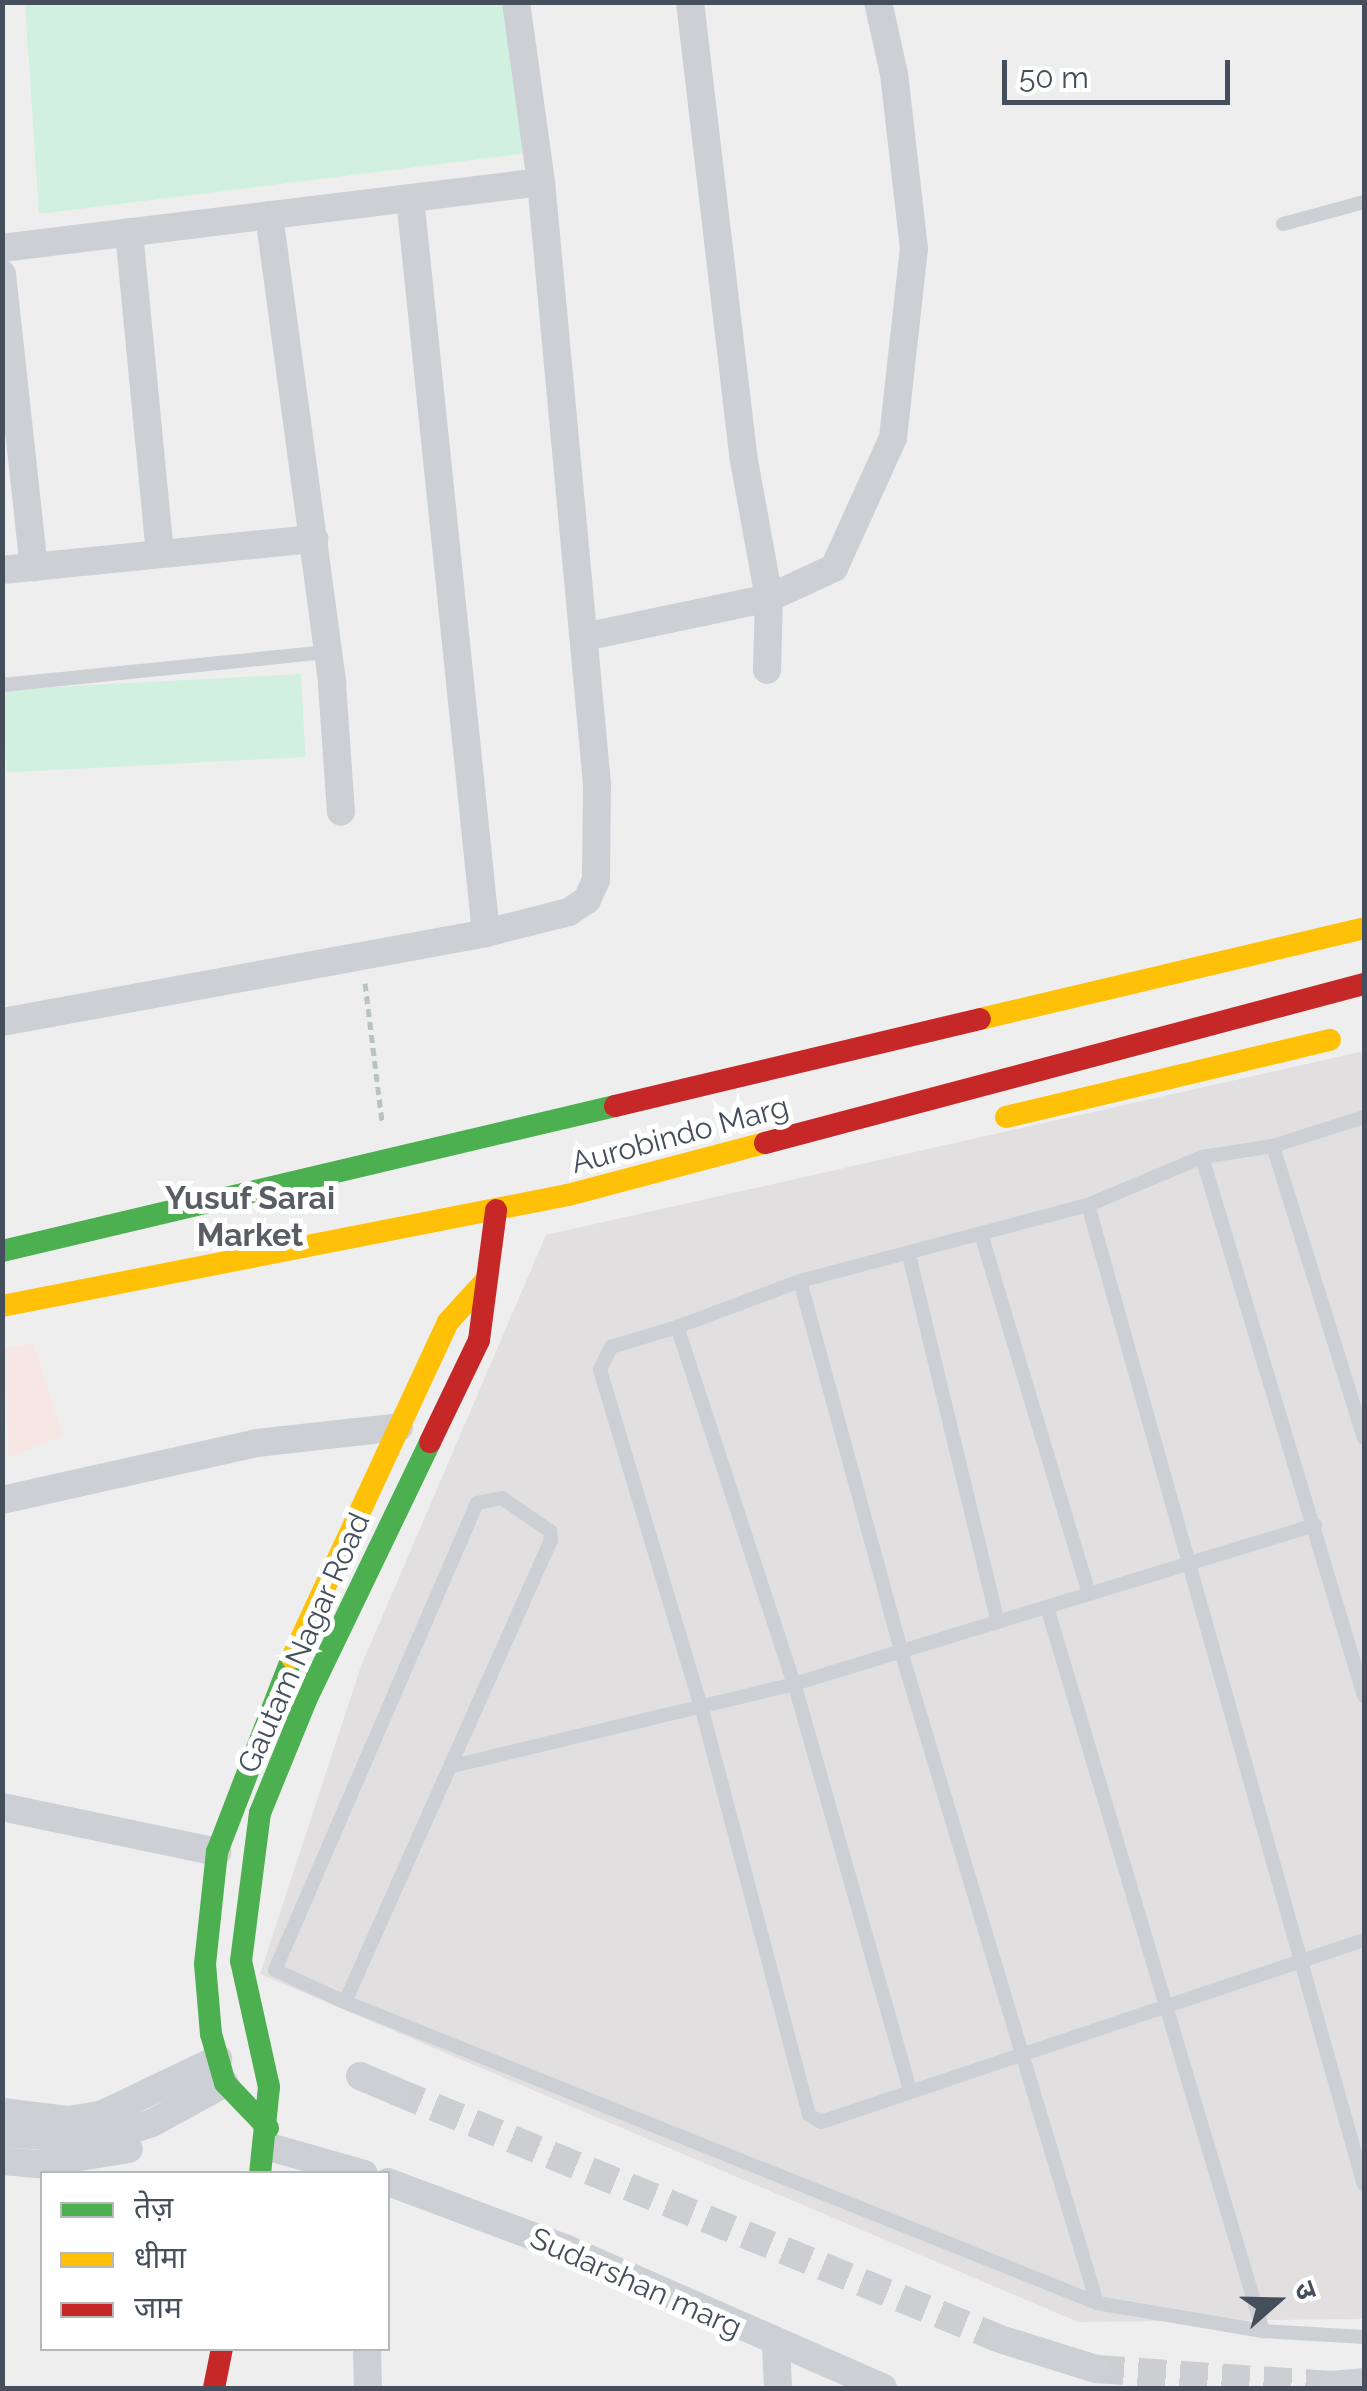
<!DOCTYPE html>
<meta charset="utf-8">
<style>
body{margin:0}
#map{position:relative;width:1367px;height:2391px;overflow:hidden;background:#efeeee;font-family:Raleway,"Noto Sans Devanagari",sans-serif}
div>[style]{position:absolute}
.education>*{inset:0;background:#e1dfe0}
.medical>*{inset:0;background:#f6e7e4}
.green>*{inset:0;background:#d1f0df;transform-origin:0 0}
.street-tunnel>*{height:28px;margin-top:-14px;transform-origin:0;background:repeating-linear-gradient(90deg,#cdced1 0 28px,transparent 0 42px)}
.path>*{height:5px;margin-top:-2.5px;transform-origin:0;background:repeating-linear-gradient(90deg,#b8c4c2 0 8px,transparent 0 13px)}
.lane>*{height:14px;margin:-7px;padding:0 7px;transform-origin:7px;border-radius:7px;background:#cccfd3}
.street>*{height:28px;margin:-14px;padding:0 14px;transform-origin:14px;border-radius:14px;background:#cccfd3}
.fast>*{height:22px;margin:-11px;padding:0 11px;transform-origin:11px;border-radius:11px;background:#4caf50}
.slow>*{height:22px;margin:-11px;padding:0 11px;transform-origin:11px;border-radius:11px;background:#ffc107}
.jam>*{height:22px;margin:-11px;padding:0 11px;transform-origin:11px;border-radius:11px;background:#c62828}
span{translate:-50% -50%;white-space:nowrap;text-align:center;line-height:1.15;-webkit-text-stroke:10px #fff;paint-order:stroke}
.street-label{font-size:30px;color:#454f5c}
.neighbourhood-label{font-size:32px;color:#5a5d63;font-weight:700}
.frame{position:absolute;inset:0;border:5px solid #454f5c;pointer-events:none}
.legend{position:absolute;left:40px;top:2171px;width:350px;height:180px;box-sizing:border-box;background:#fff;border:2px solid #b5b9be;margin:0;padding:12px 18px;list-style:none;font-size:30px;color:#454f5c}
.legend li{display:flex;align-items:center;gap:20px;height:50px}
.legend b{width:50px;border:2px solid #b5b9be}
.north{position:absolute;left:1227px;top:2251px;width:100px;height:100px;-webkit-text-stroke:8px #fff;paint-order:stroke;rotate:70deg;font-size:28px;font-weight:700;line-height:40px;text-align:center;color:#454f5c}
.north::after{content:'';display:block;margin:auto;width:35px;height:45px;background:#454f5c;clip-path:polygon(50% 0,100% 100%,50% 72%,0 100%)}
.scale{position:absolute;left:1002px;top:60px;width:228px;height:45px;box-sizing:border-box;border:5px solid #454f5c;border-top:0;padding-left:12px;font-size:30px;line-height:35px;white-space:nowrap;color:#454f5c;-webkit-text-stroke:8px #fff;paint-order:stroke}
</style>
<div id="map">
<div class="education">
<i style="clip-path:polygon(1364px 1051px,1364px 2319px,1078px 2322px,260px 1974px,361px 1666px,546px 1235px)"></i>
</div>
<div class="medical">
<i style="clip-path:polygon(33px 1343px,63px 1436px,9px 1458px,3px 1348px)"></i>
</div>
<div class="green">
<i style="clip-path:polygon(25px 3px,521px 3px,535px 152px,39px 214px)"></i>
<i style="left:301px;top:674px;width:83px;height:299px;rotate:87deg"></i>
</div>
<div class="street-tunnel">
<i style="left:395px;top:2091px;width:654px;rotate:22.29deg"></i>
<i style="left:1096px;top:2369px;width:236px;rotate:3.9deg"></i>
</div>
<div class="path">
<i style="left:365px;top:983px;width:139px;rotate:83deg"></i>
</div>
<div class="lane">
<i style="left:1283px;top:224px;width:84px;rotate:-15.2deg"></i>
<i style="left:2px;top:685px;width:328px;rotate:-5.8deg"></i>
<i style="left:1273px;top:1146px;width:306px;rotate:72.7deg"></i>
<i style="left:1202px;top:1157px;width:563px;rotate:73.27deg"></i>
<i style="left:1088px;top:1205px;width:1018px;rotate:74.27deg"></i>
<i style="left:982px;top:1237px;width:373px;rotate:73.3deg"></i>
<i style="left:909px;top:1255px;width:378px;rotate:76.4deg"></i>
<i style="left:800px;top:1281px;width:384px;rotate:74.7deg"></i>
<i style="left:901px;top:1651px;width:681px;rotate:73.27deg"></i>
<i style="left:677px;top:1327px;width:69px;rotate:163.1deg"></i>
<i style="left:611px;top:1347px;width:25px;rotate:116deg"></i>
<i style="left:600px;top:1370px;width:351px;rotate:73.3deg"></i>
<i style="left:701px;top:1706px;width:423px;rotate:75.2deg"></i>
<i style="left:809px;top:2115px;width:14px;rotate:30deg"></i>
<i style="left:821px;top:2122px;width:573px;rotate:-18.53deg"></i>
<i style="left:1047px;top:1607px;width:756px;rotate:73.39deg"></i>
<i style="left:453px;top:1766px;width:351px;rotate:-13.5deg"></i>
<i style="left:794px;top:1684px;width:545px;rotate:-16.97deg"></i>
<i style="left:345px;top:2002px;width:506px;rotate:-65.97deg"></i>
<i style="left:551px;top:1540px;width:9px;rotate:-96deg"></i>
<i style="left:550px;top:1531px;width:58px;rotate:-145.5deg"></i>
<i style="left:502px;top:1498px;width:25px;rotate:169deg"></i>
<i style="left:477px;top:1503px;width:509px;rotate:113.39deg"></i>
<i style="left:275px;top:1970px;width:77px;rotate:24.6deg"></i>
<i style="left:345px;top:2002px;width:810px;rotate:21.81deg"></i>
<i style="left:1097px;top:2303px;width:168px;rotate:9.6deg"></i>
<i style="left:1263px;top:2331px;width:101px;rotate:3.4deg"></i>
<i style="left:910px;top:2090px;width:422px;rotate:-105.9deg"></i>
<i style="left:794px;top:1684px;width:376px;rotate:-108.1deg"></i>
<i style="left:677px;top:1327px;width:131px;rotate:-20.5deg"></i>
<i style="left:800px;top:1281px;width:298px;rotate:-14.8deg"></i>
<i style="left:1088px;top:1205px;width:124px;rotate:-22.8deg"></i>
<i style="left:1202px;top:1157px;width:72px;rotate:-8.8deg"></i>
<i style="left:1273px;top:1146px;width:96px;rotate:-17.7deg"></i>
</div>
<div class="street">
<i style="left:690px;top:2px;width:456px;rotate:83.3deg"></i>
<i style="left:743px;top:455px;width:145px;rotate:79.7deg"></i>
<i style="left:769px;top:598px;width:72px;rotate:91.6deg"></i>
<i style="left:410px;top:198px;width:739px;rotate:84.1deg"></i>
<i style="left:269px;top:215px;width:473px;rotate:82.3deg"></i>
<i style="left:332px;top:684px;width:128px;rotate:86deg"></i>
<i style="left:129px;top:232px;width:323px;rotate:84.5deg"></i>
<i style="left:2px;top:248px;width:543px;rotate:-6.98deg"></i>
<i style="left:2px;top:274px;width:295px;rotate:83.8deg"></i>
<i style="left:2px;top:570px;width:314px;rotate:-5.7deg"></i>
<i style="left:584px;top:637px;width:189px;rotate:-11.9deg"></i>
<i style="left:769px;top:598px;width:72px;rotate:-24.8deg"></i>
<i style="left:834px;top:568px;width:143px;rotate:-65.6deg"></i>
<i style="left:893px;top:438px;width:190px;rotate:-83.7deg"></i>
<i style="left:914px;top:249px;width:176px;rotate:-96.5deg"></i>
<i style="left:894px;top:74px;width:74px;rotate:-102.5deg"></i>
<i style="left:2px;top:1022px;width:492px;rotate:-10.4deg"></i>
<i style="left:486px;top:933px;width:86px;rotate:-14.2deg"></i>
<i style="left:569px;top:912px;width:22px;rotate:-34deg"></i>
<i style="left:587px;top:900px;width:22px;rotate:-66deg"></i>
<i style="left:596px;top:880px;width:96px;rotate:-89.4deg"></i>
<i style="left:597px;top:784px;width:605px;rotate:-95.31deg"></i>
<i style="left:541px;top:182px;width:182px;rotate:-97.9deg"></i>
<i style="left:2px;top:1500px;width:261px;rotate:-12.6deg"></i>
<i style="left:257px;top:1443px;width:143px;rotate:-6.4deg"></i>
<i style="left:2px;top:1807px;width:220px;rotate:11.8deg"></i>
<i style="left:360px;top:2076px;width:38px;rotate:23deg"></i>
<i style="left:2px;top:2112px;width:66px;rotate:6.9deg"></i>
<i style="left:68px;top:2120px;width:33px;rotate:-9deg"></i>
<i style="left:101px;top:2115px;width:130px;rotate:-25.6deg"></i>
<i style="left:2px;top:2133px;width:98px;rotate:4.1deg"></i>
<i style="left:100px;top:2140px;width:55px;rotate:-18.1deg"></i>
<i style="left:152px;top:2123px;width:83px;rotate:-28.7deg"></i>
<i style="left:266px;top:2146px;width:102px;rotate:15.9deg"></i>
<i style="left:2px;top:2161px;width:36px;rotate:5deg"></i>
<i style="left:38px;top:2164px;width:92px;rotate:-9.4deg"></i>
<i style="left:388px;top:2182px;width:191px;rotate:20.5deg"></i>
<i style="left:567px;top:2249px;width:345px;rotate:23.7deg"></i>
<i style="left:1000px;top:2339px;width:101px;rotate:17.4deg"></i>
<i style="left:776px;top:2344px;width:44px;rotate:87.4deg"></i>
<i style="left:367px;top:2348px;width:40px;rotate:88.6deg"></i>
<i style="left:1331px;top:2385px;width:33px;rotate:-5deg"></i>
</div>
<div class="fast">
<i style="left:2px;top:1251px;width:630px;rotate:-13.31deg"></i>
<i style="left:268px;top:2128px;width:62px;rotate:-133.7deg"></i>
<i style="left:225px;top:2083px;width:51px;rotate:-105.9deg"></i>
<i style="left:211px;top:2034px;width:70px;rotate:-94.9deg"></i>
<i style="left:205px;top:1964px;width:113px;rotate:-83.9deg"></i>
<i style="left:217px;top:1852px;width:208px;rotate:-68.9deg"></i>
<i style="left:260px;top:2174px;width:87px;rotate:-84.1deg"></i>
<i style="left:269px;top:2087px;width:129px;rotate:-102.5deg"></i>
<i style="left:241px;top:1961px;width:149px;rotate:-82.7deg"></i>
<i style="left:260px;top:1813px;width:122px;rotate:-67.8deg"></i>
<i style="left:306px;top:1700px;width:286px;rotate:-64.3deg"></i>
</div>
<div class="slow">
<i style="left:980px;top:1019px;width:395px;rotate:-13.3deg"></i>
<i style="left:1006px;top:1117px;width:333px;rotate:-13.4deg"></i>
<i style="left:2px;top:1306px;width:577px;rotate:-11.1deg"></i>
<i style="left:568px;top:1195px;width:204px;rotate:-14.8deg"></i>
<i style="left:292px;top:1658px;width:370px;rotate:-65.1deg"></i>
<i style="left:448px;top:1322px;width:58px;rotate:-47.8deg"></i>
</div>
<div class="jam">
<i style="left:615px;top:1106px;width:375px;rotate:-13.4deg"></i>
<i style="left:765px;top:1143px;width:620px;rotate:-14.87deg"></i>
<i style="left:430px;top:1442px;width:113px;rotate:-64.3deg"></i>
<i style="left:479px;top:1340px;width:131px;rotate:-82.5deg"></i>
<i style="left:214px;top:2388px;width:41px;rotate:-78.7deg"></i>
</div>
<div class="street-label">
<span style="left:680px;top:1135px;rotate:-15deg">Aurobindo Marg</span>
<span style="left:304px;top:1643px;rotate:-66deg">Gautam Nagar Road</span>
<span style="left:636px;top:2283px;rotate:24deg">Sudarshan marg</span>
</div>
<div class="neighbourhood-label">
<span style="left:250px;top:1217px">Yusuf Sarai<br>Market</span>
</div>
<div class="frame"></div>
<ul class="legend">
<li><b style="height:12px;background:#4caf50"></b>तेज़</li>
<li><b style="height:12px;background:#ffc107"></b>धीमा</li>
<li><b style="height:12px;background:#c62828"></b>जाम</li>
</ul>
<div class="north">उ</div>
<div class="scale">50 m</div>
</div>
